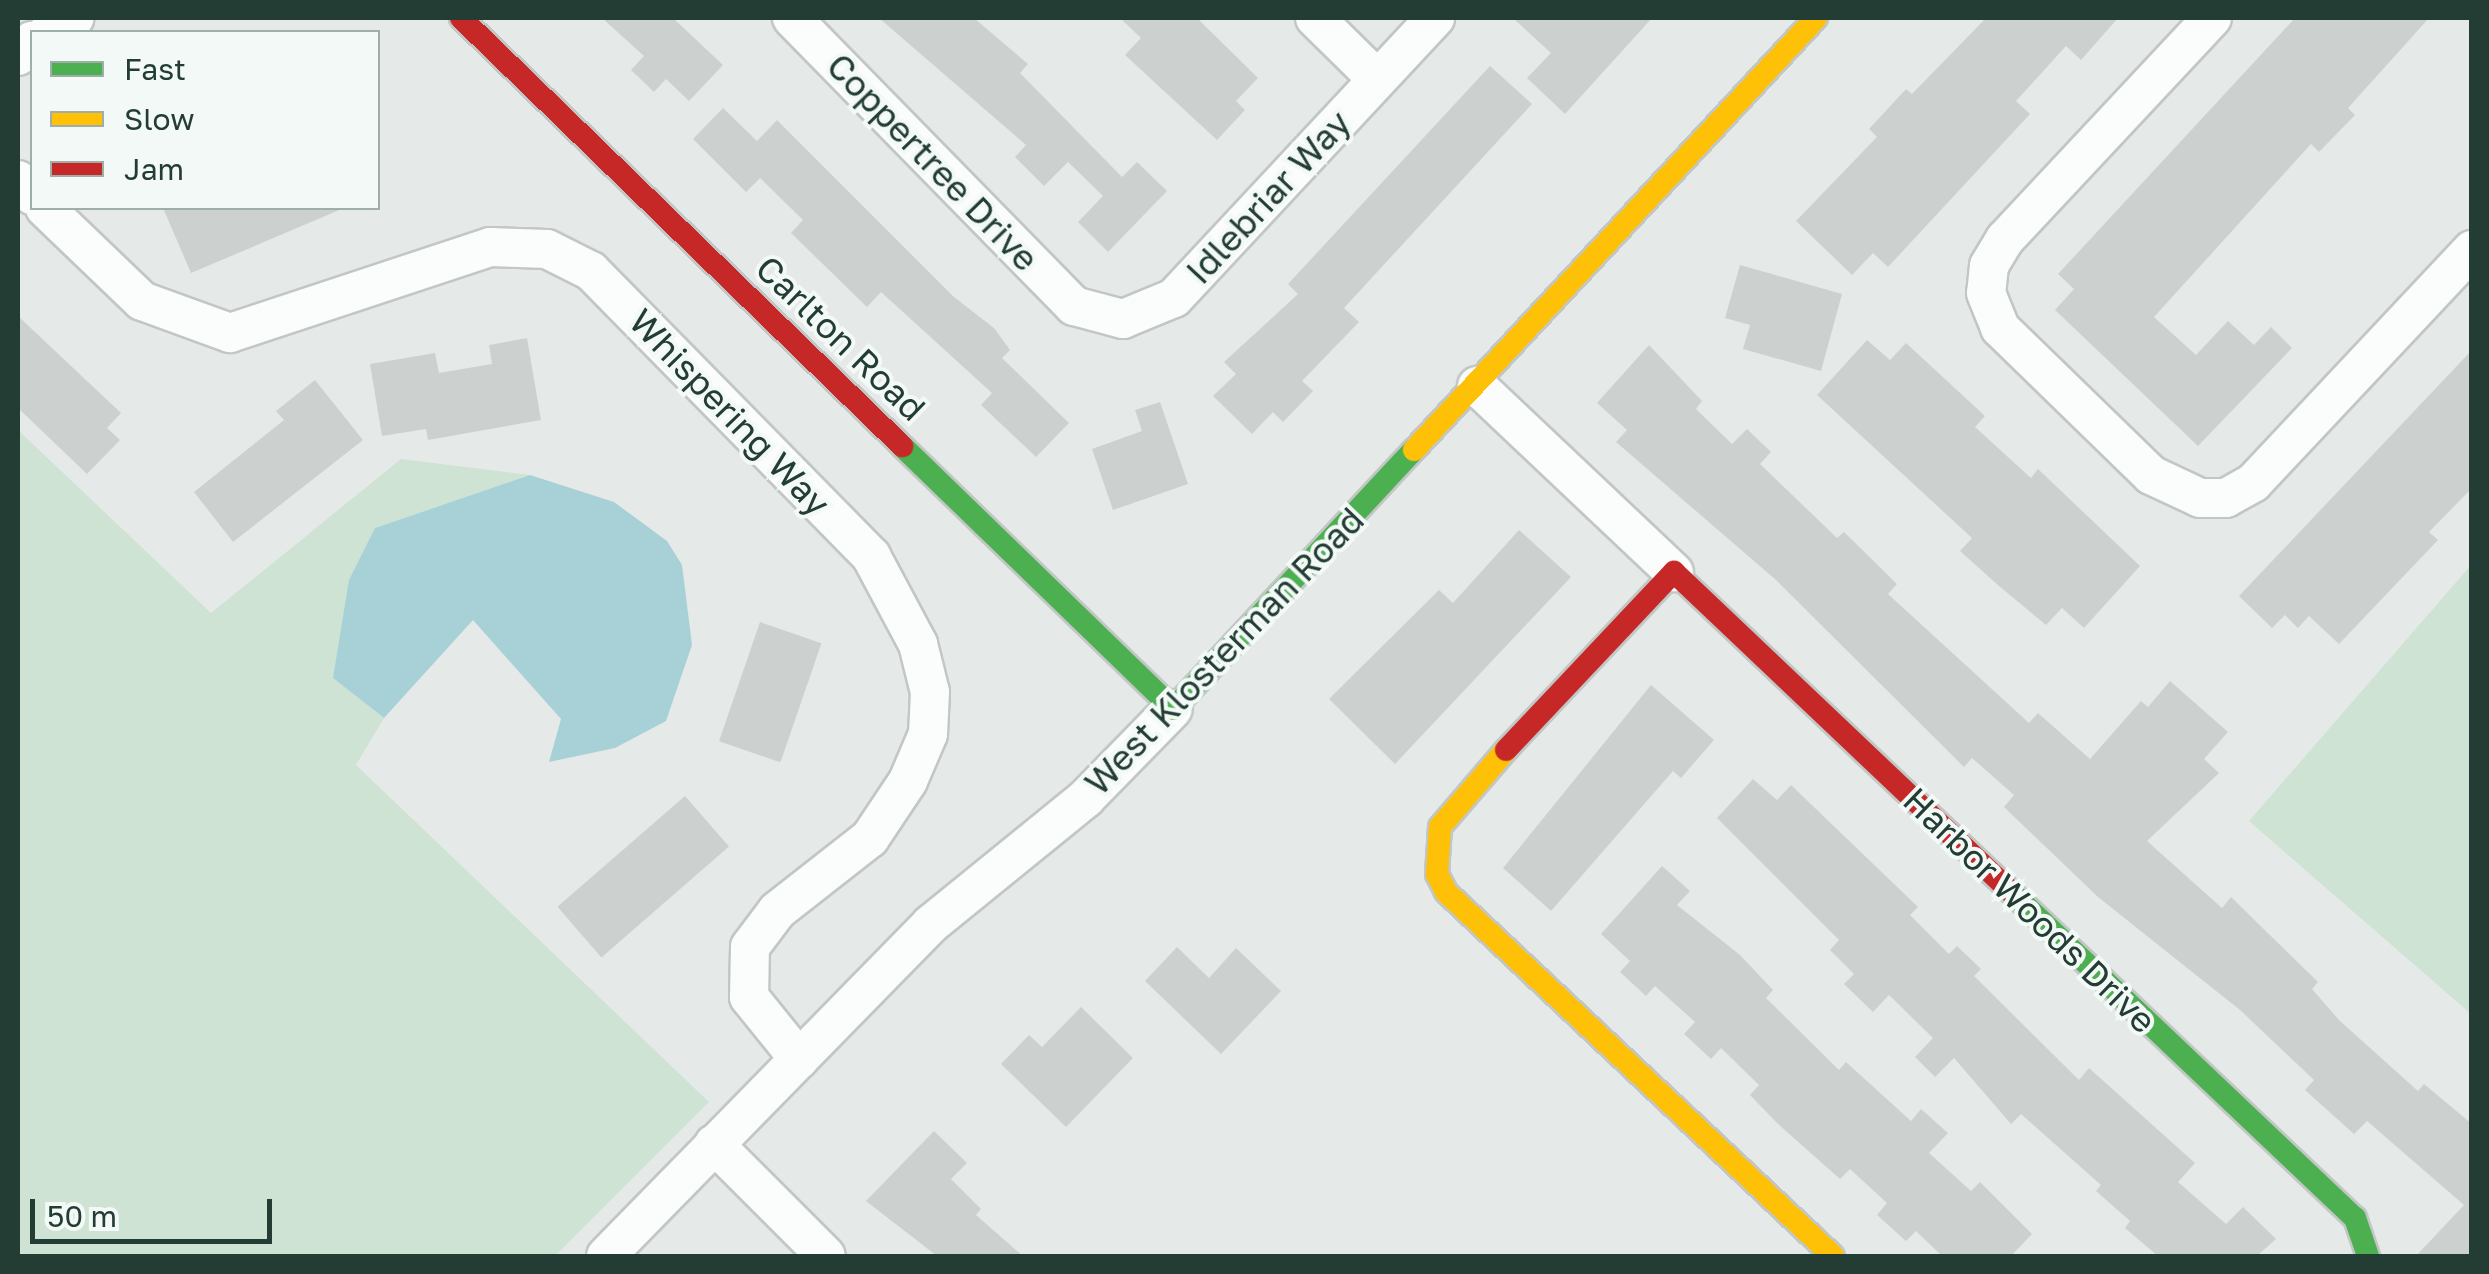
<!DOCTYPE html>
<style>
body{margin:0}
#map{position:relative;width:2489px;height:1274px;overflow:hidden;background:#e5eae8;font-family:"Golos Text",sans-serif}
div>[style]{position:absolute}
.green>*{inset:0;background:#cee3d4}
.water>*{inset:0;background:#a7d1d6}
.building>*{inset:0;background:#ccd1cf;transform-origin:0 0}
.roads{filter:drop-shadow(2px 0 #c2c7c5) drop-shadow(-2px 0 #c2c7c5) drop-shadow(0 2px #c2c7c5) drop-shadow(0 -2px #c2c7c5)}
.street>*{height:38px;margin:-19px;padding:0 19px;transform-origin:19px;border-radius:19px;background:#fbfcfc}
.fast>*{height:22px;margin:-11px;padding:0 11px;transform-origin:11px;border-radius:11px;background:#4caf50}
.slow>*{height:22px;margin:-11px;padding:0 11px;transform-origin:11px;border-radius:11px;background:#ffc107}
.jam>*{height:22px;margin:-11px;padding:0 11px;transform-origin:11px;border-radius:11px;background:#c62828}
span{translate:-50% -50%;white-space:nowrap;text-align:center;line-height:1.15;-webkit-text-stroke:8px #f3f9f6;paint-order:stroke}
.street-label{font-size:35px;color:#233d35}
.frame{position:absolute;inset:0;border:20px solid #233d35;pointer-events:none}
.legend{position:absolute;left:30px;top:30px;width:350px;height:180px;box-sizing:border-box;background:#f3f9f6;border:2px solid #a0aea9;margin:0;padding:12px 18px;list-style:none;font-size:30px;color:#233d35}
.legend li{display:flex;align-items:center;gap:20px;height:50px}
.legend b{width:50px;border:2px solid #a0aea9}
.scale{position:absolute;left:30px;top:1199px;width:242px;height:45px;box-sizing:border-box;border:5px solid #233d35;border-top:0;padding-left:12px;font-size:30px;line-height:35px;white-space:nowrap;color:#233d35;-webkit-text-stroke:8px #f3f9f6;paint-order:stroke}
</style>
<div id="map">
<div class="green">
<i style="clip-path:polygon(18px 430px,211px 613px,401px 459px,530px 475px,375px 528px,333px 678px,384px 718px,356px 765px,709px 1102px,555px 1256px,18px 1256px)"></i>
<i style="clip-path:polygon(2471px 565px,2471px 1014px,2249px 821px)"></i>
</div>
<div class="water">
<i style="clip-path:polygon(530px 475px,614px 502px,667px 541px,682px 565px,692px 645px,666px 721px,615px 748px,549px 762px,561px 719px,473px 620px,384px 718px,333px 678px,349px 580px,375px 528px)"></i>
</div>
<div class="building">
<i style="clip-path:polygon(602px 18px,673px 18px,723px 65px,689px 101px,666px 79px,654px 92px,631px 70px,644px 56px)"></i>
<i style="clip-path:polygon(879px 18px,974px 18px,1028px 64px,1020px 73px,1122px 177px,1137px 162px,1167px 191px,1108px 252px,1078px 222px,1103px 196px,1068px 162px,1044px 186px,1015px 157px,1026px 145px)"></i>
<i style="clip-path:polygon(1120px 18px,1197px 18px,1258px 78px,1236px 101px,1245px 110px,1217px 140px,1125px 55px,1141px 38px)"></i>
<i style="clip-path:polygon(1513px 18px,1652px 18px,1565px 114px,1527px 78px,1551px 53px)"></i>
<i style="clip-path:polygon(1986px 18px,2118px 18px,2081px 60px,2066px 46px,2016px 101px,2030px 114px,1888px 267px,1873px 253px,1852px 275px,1796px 221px,1877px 137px,1869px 129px,1906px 89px,1912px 94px)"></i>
<i style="clip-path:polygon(2295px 18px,2429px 18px,2348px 108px,2355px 115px,2319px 152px,2311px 144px,2154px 317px,2196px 355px,2228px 321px,2254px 345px,2271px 327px,2292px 348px,2198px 446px,2055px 310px,2074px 289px,2058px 274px)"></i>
<i style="clip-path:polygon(1490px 66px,1532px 104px,1344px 308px,1359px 322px,1302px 381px,1313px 391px,1283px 422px,1273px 412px,1252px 434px,1213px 396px,1236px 374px,1224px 362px,1298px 294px,1288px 284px)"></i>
<i style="clip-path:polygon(723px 108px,757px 141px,777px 120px,954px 297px,994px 328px,1010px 350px,1002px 358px,1069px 423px,1036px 457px,981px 405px,992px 393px,881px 292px,867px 307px,791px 233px,803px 220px,760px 178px,746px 192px,693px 139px)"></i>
<i style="clip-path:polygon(163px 208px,344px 208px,191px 273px)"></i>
<i style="clip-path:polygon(1740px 265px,1842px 294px,1821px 371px,1743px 349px,1750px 325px,1725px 318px)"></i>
<i style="clip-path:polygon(18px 316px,121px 413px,107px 428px,120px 440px,87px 474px,18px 408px)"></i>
<i style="clip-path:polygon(527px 338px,541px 420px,428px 440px,426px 429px,382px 436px,370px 364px,435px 353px,439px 373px,492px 364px,489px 345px)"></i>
<i style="clip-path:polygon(1867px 340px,1890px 360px,1906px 343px,1985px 416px,1975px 427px,2031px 478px,2038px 469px,2140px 566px,2084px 628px,2062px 608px,2046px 625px,1999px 586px,1960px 551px,1972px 538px,1817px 395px)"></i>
<i style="clip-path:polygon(1649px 345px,1702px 401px,1696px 409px,1732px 444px,1747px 429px,1771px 452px,1760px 464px,1837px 538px,1844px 532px,1897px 584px,1888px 594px,2029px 723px,2038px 713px,2090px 759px,2141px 701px,2148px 707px,2170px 681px,2228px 732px,2204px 759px,2219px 773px,2147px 841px,2222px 908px,2231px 897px,2318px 982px,2312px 989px,2340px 1021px,2418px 1091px,2424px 1084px,2472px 1124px,2472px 1256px,2416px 1256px,2464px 1205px,2367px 1121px,2354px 1134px,2305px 1090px,2314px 1080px,2240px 1010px,2098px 897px,2004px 807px,2014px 795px,1972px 758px,1964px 767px,1776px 580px,1616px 442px,1627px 430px,1597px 403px)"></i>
<i style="clip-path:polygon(2472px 350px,2472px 488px,2429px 532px,2438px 540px,2339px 644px,2309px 616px,2298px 628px,2285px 615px,2272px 628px,2239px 596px)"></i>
<i style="clip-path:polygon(315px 380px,363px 440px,233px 542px,194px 492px,284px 420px,276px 411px)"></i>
<i style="clip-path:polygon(1160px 402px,1188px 484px,1113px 510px,1092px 449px,1142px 431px,1135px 410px)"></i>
<i style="clip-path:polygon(1519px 530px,1571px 577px,1395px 764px,1329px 699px,1439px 590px,1453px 603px)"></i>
<i style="left:760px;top:622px;width:65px;height:126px;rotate:19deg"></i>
<i style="clip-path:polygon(1651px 685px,1714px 740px,1681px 778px,1673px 771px,1551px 911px,1503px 868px)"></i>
<i style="clip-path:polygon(1753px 779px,1777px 800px,1791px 785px,1918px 907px,1910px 915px,1949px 954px,1957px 946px,1981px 969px,1974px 976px,2079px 1080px,2089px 1068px,2195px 1163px,2178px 1182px,2226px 1224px,2243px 1207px,2276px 1239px,2257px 1256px,2158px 1256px,2125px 1228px,2130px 1221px,2096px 1191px,2101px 1185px,2021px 1114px,2011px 1124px,1954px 1058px,1935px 1077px,1915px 1057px,1933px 1038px,1889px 995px,1873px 1012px,1844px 984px,1854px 974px,1830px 950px,1839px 940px,1717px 818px)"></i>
<i style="left:685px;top:796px;width:67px;height:169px;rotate:49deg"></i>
<i style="clip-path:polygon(1662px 866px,1690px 891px,1677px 905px,1740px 955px,1773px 990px,1766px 998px,1839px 1070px,1846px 1062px,1911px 1121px,1921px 1109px,1948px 1133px,1929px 1153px,1971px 1191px,1980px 1182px,2032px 1234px,2011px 1256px,1942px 1256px,1916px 1231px,1906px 1241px,1877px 1215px,1887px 1203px,1850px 1169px,1840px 1179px,1777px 1123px,1750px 1095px,1759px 1085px,1721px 1048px,1711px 1059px,1684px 1034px,1695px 1022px,1655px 986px,1646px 996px,1620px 972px,1630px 961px,1601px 934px)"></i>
<i style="clip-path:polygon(1177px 947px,1209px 978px,1236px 948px,1281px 991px,1221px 1054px,1145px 981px)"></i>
<i style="clip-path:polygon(1081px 1007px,1133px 1058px,1066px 1127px,1001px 1064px,1029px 1035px,1042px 1047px)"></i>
<i style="clip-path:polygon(934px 1131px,967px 1163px,951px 1179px,981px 1209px,976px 1215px,1023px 1256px,937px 1256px,866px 1201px)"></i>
</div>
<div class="roads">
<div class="street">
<i style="left:792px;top:18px;width:403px;rotate:45.6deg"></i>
<i style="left:1074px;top:306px;width:51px;rotate:14.9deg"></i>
<i style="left:1123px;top:319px;width:55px;rotate:-22.4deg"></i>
<i style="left:1174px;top:298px;width:383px;rotate:-47deg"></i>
<i style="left:1315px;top:18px;width:87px;rotate:44.5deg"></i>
<i style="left:2212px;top:18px;width:303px;rotate:133.1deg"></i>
<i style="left:2005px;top:239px;width:31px;rotate:121deg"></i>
<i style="left:1989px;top:266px;width:27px;rotate:96deg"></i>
<i style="left:1986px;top:293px;width:38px;rotate:68deg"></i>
<i style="left:2000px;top:328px;width:211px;rotate:44.2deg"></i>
<i style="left:2151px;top:475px;width:54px;rotate:25.1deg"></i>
<i style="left:2200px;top:498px;width:26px"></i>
<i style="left:2226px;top:498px;width:31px;rotate:-29deg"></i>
<i style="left:2253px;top:483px;width:320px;rotate:-46.8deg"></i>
<i style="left:48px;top:32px;width:30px;rotate:-28deg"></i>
<i style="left:18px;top:56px;width:21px;rotate:-47deg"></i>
<i style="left:18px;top:180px;width:21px;rotate:47deg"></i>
<i style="left:45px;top:208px;width:134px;rotate:43.8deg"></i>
<i style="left:142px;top:301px;width:94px;rotate:20deg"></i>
<i style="left:230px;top:333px;width:274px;rotate:-18.3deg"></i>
<i style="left:490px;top:247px;width:57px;rotate:2deg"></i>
<i style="left:547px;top:249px;width:49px;rotate:26.6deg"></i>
<i style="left:591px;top:271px;width:400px;rotate:45.5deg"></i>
<i style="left:871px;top:556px;width:100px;rotate:61.9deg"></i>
<i style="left:918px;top:644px;width:49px;rotate:76deg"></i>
<i style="left:930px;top:692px;width:42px;rotate:92.7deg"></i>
<i style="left:928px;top:734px;width:51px;rotate:113.1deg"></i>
<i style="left:908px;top:781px;width:69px;rotate:123.7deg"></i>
<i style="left:870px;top:838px;width:118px;rotate:141.9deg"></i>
<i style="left:777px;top:911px;width:45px;rotate:126.9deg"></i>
<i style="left:750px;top:947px;width:50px;rotate:91.1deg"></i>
<i style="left:749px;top:997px;width:80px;rotate:51.1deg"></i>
<i style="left:1477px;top:386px;width:271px;rotate:43.4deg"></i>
<i style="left:714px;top:1144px;width:158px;rotate:45deg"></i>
<i style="left:606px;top:1256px;width:465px;rotate:-45.6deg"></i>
<i style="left:931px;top:924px;width:200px;rotate:-39.1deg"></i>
<i style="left:1086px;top:798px;width:124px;rotate:-45.7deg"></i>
</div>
<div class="fast">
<i style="left:902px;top:446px;width:378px;rotate:44.1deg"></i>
<i style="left:1173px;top:709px;width:354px;rotate:-47.1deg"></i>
<i style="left:2010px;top:891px;width:475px;rotate:43.5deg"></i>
<i style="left:2355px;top:1218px;width:40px;rotate:71.1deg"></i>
</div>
<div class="slow">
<i style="left:1414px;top:450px;width:590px;rotate:-47.06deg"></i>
<i style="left:1506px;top:750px;width:101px;rotate:130.6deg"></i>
<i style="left:1440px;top:827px;width:47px;rotate:93.7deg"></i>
<i style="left:1437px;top:874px;width:20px;rotate:63deg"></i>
<i style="left:1446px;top:892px;width:531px;rotate:43.25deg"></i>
</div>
<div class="jam">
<i style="left:461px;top:18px;width:615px;rotate:44.14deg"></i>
<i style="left:1506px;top:750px;width:245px;rotate:-46.7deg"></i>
<i style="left:1674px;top:572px;width:463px;rotate:43.5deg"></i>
</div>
</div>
<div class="street-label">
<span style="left:933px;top:162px;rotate:46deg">Coppertree Drive</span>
<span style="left:1268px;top:197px;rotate:-47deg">Idlebriar Way</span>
<span style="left:841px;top:338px;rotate:44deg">Carlton Road</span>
<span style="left:730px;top:412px;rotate:46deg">Whispering Way</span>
<span style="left:1224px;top:651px;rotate:-46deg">West Klosterman Road</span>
<span style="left:2030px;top:910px;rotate:44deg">Harbor Woods Drive</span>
</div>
<div class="frame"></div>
<ul class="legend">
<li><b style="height:12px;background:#4caf50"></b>Fast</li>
<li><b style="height:12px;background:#ffc107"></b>Slow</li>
<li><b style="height:12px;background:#c62828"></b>Jam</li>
</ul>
<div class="scale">50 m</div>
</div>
